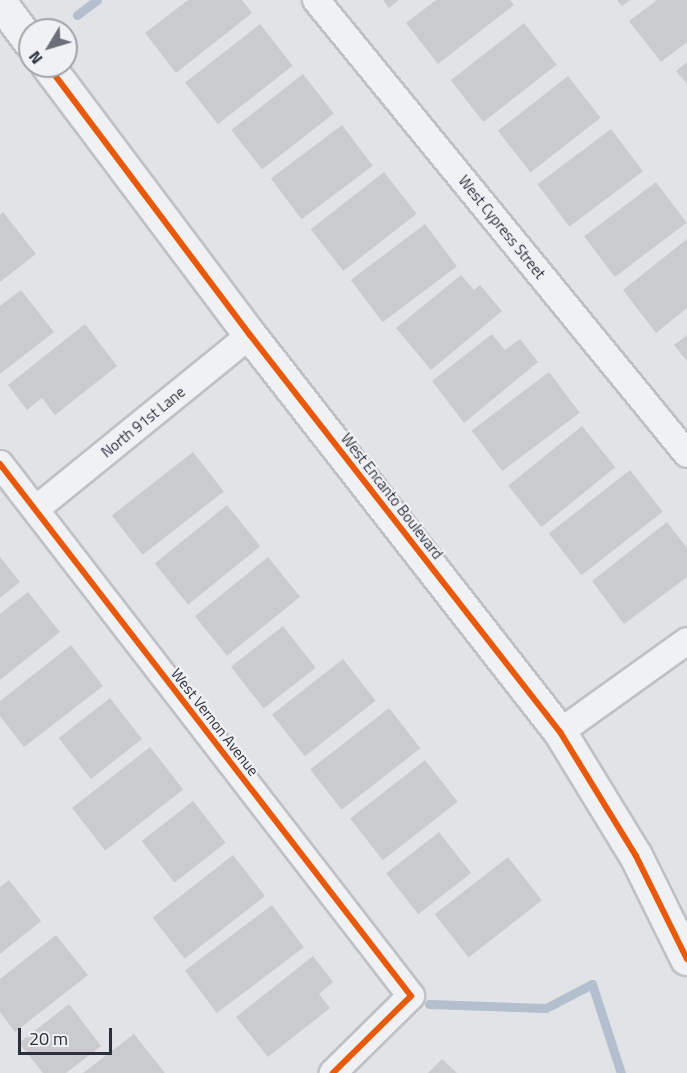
<!DOCTYPE html>
<style>
body{margin:0}
#map{position:relative;width:687px;height:1073px;overflow:hidden;background:#e1e3e6;font-family:"Titillium Web",sans-serif}
div>[style]{position:absolute}
.stream>*{height:9px;margin:-4.5px;padding:0 4.5px;transform-origin:4.5px;border-radius:4.5px;background:#b3bfce}
.building>*{inset:0;background:#cacbce;transform-origin:0 0}
.roads{filter:drop-shadow(2px 0 #bfc1c4) drop-shadow(-2px 0 #bfc1c4) drop-shadow(0 2px #bfc1c4) drop-shadow(0 -2px #bfc1c4)}
.minor>*{height:26px;margin:-13px;padding:0 13px;transform-origin:13px;border-radius:13px;background:#f0f1f3}
.tertiary>*{height:32px;margin:-16px;padding:0 16px;transform-origin:16px;border-radius:16px;background:#f0f1f3}
.cycleway>*{height:6px;margin:-3px;padding:0 3px;transform-origin:3px;border-radius:3px;background:#e8590c}
span{translate:-50% -50%;white-space:nowrap;text-align:center;line-height:1.15;-webkit-text-stroke:4.5px #eff1f5;paint-order:stroke}
.street-label{font-size:15px;color:#2a303c}
.north{position:absolute;left:18px;top:18px;width:60px;height:60px;box-sizing:border-box;background:#eff1f5;border:2px solid #a0a4ab;border-radius:50%;rotate:232deg;font-size:16px;font-weight:700;line-height:24px;text-align:center;color:#2a303c}
.north::after{content:'';display:block;margin:auto;width:21px;height:27px;background:#6a6f78;clip-path:polygon(50% 0,100% 100%,50% 72%,0 100%)}
.scale{position:absolute;left:18px;top:1028px;width:94px;height:27px;box-sizing:border-box;border:3px solid #2a303c;border-top:0;padding-left:8px;font-size:18px;line-height:21px;white-space:nowrap;color:#2a303c;-webkit-text-stroke:4px #eff1f5;paint-order:stroke}
</style>
<div id="map">
<div class="stream">
<i style="left:77px;top:15px;width:25px;rotate:-37deg"></i>
<i style="left:429px;top:1004px;width:117px;rotate:2deg"></i>
<i style="left:546px;top:1008px;width:52px;rotate:-27.6deg"></i>
<i style="left:592px;top:984px;width:94px;rotate:72deg"></i>
</div>
<div class="building">
<i style="clip-path:polygon(188px 0,242px 0,252px 13px,176px 73px,145px 33px)"></i>
<i style="clip-path:polygon(383px 0,399px 0,389px 8px)"></i>
<i style="clip-path:polygon(436px 0,510px 0,514px 5px,438px 64px,406px 23px)"></i>
<i style="clip-path:polygon(617px 0,630px 0,622px 6px)"></i>
<i style="clip-path:polygon(657px 0,687px 0,687px 42px,661px 62px,629px 21px)"></i>
<i style="left:524px;top:23px;width:53px;height:93px;rotate:52deg"></i>
<i style="left:260px;top:24px;width:53px;height:95px;rotate:52deg"></i>
<i style="clip-path:polygon(687px 62px,687px 84px,676px 71px)"></i>
<i style="left:303px;top:74px;width:50px;height:91px;rotate:52deg"></i>
<i style="left:568px;top:76px;width:53px;height:89px;rotate:52deg"></i>
<i style="left:342px;top:125px;width:51px;height:89px;rotate:53deg"></i>
<i style="left:611px;top:129px;width:53px;height:92px;rotate:53deg"></i>
<i style="left:384px;top:172px;width:53px;height:93px;rotate:52deg"></i>
<i style="left:656px;top:182px;width:51px;height:90px;rotate:53deg"></i>
<i style="clip-path:polygon(3px 212px,36px 254px,0 282px,0 215px)"></i>
<i style="left:425px;top:224px;width:53px;height:93px;rotate:53deg"></i>
<i style="clip-path:polygon(687px 239px,687px 308px,656px 333px,623px 290px)"></i>
<i style="clip-path:polygon(461px 275px,474px 290px,480px 285px,502px 311px,431px 370px,396px 328px)"></i>
<i style="clip-path:polygon(21px 290px,54px 332px,0 374px,0 306px)"></i>
<i style="clip-path:polygon(85px 324px,117px 366px,55px 415px,42px 398px,27px 410px,8px 385px)"></i>
<i style="clip-path:polygon(492px 334px,505px 350px,520px 339px,538px 362px,464px 423px,432px 381px)"></i>
<i style="clip-path:polygon(687px 335px,687px 361px,674px 345px)"></i>
<i style="left:549px;top:372px;width:51px;height:97px;rotate:53deg"></i>
<i style="left:582px;top:426px;width:53px;height:95px;rotate:51deg"></i>
<i style="left:193px;top:452px;width:50px;height:103px;rotate:52deg"></i>
<i style="left:630px;top:470px;width:53px;height:103px;rotate:52deg"></i>
<i style="left:227px;top:505px;width:53px;height:93px;rotate:51deg"></i>
<i style="clip-path:polygon(667px 522px,687px 548px,687px 577px,624px 624px,592px 581px)"></i>
<i style="clip-path:polygon(0 557px,20px 582px,0 598px)"></i>
<i style="left:268px;top:557px;width:51px;height:94px;rotate:51deg"></i>
<i style="clip-path:polygon(28px 592px,60px 632px,0 680px,0 614px)"></i>
<i style="left:283px;top:626px;width:53px;height:66px;rotate:52deg"></i>
<i style="clip-path:polygon(71px 645px,103px 686px,24px 747px,0 716px,0 701px)"></i>
<i style="left:343px;top:659px;width:53px;height:90px;rotate:52deg"></i>
<i style="left:110px;top:698px;width:52px;height:65px;rotate:52deg"></i>
<i style="left:389px;top:708px;width:51px;height:100px;rotate:52deg"></i>
<i style="left:150px;top:747px;width:54px;height:99px;rotate:52deg"></i>
<i style="left:425px;top:760px;width:53px;height:95px;rotate:52deg"></i>
<i style="left:193px;top:801px;width:53px;height:65px;rotate:52deg"></i>
<i style="left:439px;top:832px;width:52px;height:67px;rotate:52deg"></i>
<i style="left:233px;top:855px;width:52px;height:102px;rotate:52deg"></i>
<i style="left:508px;top:857px;width:55px;height:93px;rotate:52deg"></i>
<i style="clip-path:polygon(9px 880px,41px 921px,0 954px,0 887px)"></i>
<i style="left:272px;top:905px;width:53px;height:109px;rotate:53deg"></i>
<i style="clip-path:polygon(56px 935px,88px 975px,15px 1032px,0 1012px,0 979px)"></i>
<i style="clip-path:polygon(313px 956px,333px 982px,319px 994px,330px 1008px,268px 1057px,236px 1017px)"></i>
<i style="clip-path:polygon(69px 1004px,101px 1046px,66px 1073px,43px 1073px,19px 1043px)"></i>
<i style="clip-path:polygon(134px 1034px,165px 1073px,83px 1073px)"></i>
<i style="clip-path:polygon(442px 1059px,457px 1073px,428px 1073px)"></i>
</div>
<div class="roads">
<div class="minor">
<i style="left:316px;top:0;width:586px;rotate:50.74deg"></i>
<i style="left:0;top:464px;width:672px;rotate:52.31deg"></i>
<i style="left:411px;top:996px;width:110px;rotate:135.4deg"></i>
<i style="left:36px;top:509px;width:276px;rotate:-39.1deg"></i>
<i style="left:560px;top:732px;width:156px;rotate:-35.6deg"></i>
</div>
<div class="tertiary">
<i style="left:0;top:2px;width:50px;rotate:53.1deg"></i>
<i style="left:48px;top:66px;width:336px;rotate:53.1deg"></i>
<i style="left:250px;top:335px;width:504px;rotate:52.02deg"></i>
<i style="left:560px;top:732px;width:145px;rotate:58.5deg"></i>
<i style="left:636px;top:856px;width:115px;rotate:63.7deg"></i>
</div>
</div>
<div class="cycleway">
<i style="left:48px;top:66px;width:336px;rotate:53.1deg"></i>
<i style="left:250px;top:335px;width:504px;rotate:52.02deg"></i>
<i style="left:560px;top:732px;width:145px;rotate:58.5deg"></i>
<i style="left:636px;top:856px;width:115px;rotate:63.7deg"></i>
<i style="left:0;top:464px;width:672px;rotate:52.31deg"></i>
<i style="left:411px;top:996px;width:110px;rotate:135.4deg"></i>
</div>
<div class="street-label">
<span style="left:502px;top:227px;rotate:51deg">West Cypress Street</span>
<span style="left:143px;top:422px;rotate:-39deg">North 91st Lane</span>
<span style="left:392px;top:496px;rotate:52deg">West Encanto Boulevard</span>
<span style="left:215px;top:722px;rotate:52deg">West Vernon Avenue</span>
</div>
<div class="north">N</div>
<div class="scale">20 m</div>
</div>
